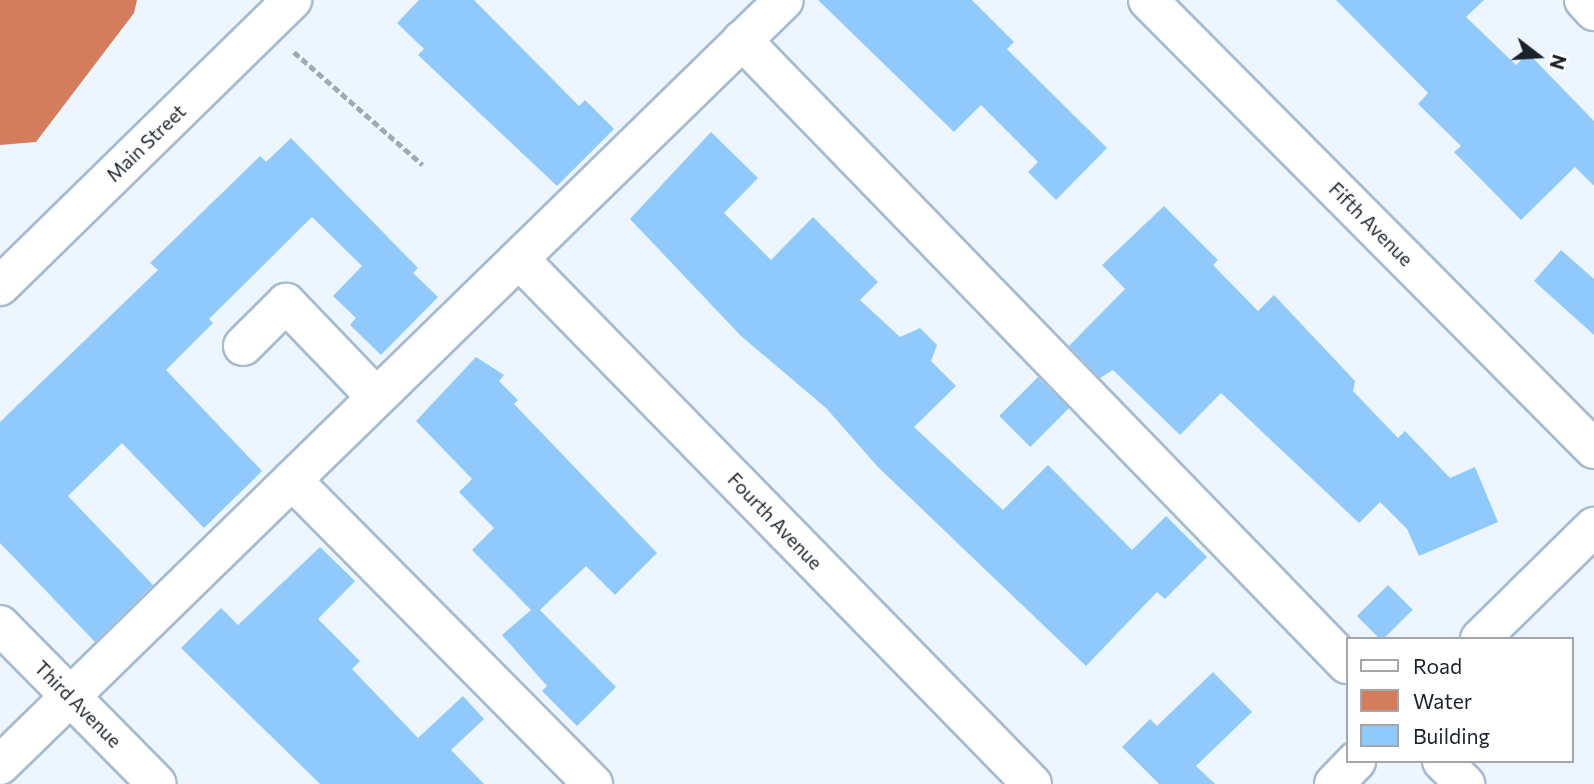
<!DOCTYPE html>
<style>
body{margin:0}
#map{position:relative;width:1594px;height:784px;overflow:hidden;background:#edf6ff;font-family:Commissioner,sans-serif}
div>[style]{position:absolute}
.water>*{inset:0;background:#d47d5d}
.building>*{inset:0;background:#90cafd;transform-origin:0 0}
.path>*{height:4.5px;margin-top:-2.25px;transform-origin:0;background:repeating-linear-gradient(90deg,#a1aab2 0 7px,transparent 0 10.5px)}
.roads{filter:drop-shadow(2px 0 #a6bbd0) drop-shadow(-2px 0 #a6bbd0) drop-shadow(0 2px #a6bbd0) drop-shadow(0 -2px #a6bbd0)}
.minor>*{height:38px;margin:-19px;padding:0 19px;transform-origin:19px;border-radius:19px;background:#fff}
span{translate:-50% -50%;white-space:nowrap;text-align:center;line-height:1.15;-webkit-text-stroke:6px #fff;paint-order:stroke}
.street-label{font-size:19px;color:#1a222a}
.legend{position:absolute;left:1346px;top:637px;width:228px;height:126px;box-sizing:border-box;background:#fff;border:2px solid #a3a7aa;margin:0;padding:9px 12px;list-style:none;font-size:21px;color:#1a222a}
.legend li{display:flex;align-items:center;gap:14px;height:35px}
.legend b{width:35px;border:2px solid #a3a7aa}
.north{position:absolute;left:1503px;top:21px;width:70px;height:70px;-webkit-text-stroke:5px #fff;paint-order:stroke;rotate:107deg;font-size:19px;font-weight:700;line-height:28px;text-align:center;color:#1a222a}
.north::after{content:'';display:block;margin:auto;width:24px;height:32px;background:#1a222a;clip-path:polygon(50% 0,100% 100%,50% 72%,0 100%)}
</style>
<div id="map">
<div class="water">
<i style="clip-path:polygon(0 0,137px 0,134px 13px,36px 142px,0 145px)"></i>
</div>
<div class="building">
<i style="clip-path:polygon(419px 0,474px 0,579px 106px,585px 100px,614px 129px,557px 186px,418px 55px,424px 49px,397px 23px)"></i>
<i style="clip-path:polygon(818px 0,972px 0,1014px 42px,1007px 49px,1107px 148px,1056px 200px,1028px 172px,1038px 162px,981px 105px,954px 132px)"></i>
<i style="clip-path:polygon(1336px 0,1484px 0,1466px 17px,1516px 65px,1528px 53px,1594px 121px,1594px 186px,1575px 167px,1521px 220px,1454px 152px,1461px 146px,1418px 104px,1428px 93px)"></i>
<i style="clip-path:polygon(711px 132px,758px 178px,724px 213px,771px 260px,813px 217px,878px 282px,860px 300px,900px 337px,920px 328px,937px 345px,931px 361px,956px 386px,914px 427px,1003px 510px,1048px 465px,1132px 550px,1166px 516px,1207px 557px,1165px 599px,1157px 592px,1086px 666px,878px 467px,826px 408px,741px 336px,630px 219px)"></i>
<i style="clip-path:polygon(291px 138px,418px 268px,413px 273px,438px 297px,381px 355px,350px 325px,356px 318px,333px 296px,362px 266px,312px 217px,209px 319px,213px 323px,166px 370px,262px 471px,204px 528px,122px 443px,68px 496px,153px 585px,95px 642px,0 543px,0 422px,158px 270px,150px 263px,260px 156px,266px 162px)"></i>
<i style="clip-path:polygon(1164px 206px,1218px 260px,1213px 265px,1258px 311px,1274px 295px,1355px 381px,1353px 391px,1398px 438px,1405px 431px,1450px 478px,1475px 467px,1498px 522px,1419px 556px,1407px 529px,1380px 502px,1359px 523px,1221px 393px,1180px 435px,1113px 370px,1100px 378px,1069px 346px,1125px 289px,1102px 265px)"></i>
<i style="clip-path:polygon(1561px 250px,1594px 279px,1594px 335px,1534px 281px)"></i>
<i style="clip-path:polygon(476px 357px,504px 375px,499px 381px,518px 400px,514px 404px,657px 553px,615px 595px,586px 566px,540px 610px,616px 687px,577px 726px,542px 691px,547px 686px,502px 635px,531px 610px,472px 550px,494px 528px,459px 492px,472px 479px,416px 421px)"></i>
<i style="left:1038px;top:377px;width:44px;height:55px;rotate:45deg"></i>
<i style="clip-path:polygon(320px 547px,355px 581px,318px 619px,360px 661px,352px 669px,418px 738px,463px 696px,484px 719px,451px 750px,484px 784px,320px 784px,181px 648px,221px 608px,238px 625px)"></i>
<i style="left:1388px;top:585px;width:35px;height:44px;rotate:45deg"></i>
<i style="clip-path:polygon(1213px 672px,1252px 712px,1196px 766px,1215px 784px,1159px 784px,1122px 747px,1150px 719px,1157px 726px)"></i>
</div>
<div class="path">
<i style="left:294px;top:52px;width:171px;rotate:41.2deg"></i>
</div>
<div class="roads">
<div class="minor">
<i style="left:1148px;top:0;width:633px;rotate:45.19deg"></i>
<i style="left:1584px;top:0;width:15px;rotate:48deg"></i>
<i style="left:742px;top:40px;width:869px;rotate:45.89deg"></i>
<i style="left:519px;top:259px;width:734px;rotate:45.66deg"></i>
<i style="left:0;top:286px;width:409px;rotate:-44.4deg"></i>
<i style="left:243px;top:346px;width:61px;rotate:-45deg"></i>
<i style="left:286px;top:303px;width:130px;rotate:46.2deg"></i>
<i style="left:292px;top:480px;width:428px;rotate:45.3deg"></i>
<i style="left:0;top:625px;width:223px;rotate:45.4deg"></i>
<i style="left:1480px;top:639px;width:160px;rotate:-44.5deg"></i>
<i style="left:1442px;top:761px;width:33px;rotate:45deg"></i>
<i style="left:0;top:765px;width:1095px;rotate:-44.3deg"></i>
<i style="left:1334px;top:784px;width:32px;rotate:-46deg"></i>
</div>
</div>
<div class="street-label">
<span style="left:146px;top:143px;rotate:-44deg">Main Street</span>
<span style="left:1371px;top:224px;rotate:45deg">Fifth Avenue</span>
<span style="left:775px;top:521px;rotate:46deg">Fourth Avenue</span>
<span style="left:78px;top:704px;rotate:45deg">Third Avenue</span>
</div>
<ul class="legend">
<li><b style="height:9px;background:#fff"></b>Road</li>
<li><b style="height:19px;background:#d47d5d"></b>Water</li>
<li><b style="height:19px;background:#90cafd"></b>Building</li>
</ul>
<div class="north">N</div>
</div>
